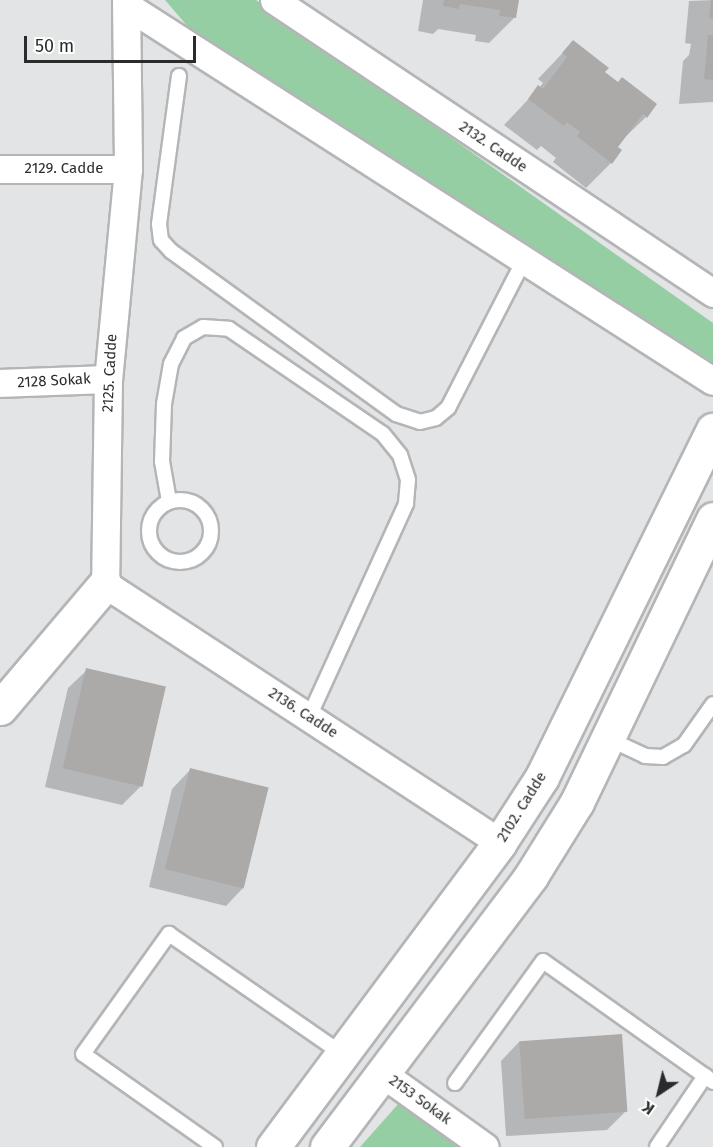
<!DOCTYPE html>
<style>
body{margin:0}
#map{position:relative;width:713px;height:1147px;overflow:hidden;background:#e3e4e6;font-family:"Fira Sans",sans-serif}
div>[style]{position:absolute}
.green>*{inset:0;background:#96cea4}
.shadow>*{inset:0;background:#0003}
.building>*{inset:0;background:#acaaa9;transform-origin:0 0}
.roads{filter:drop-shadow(2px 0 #b4b5b7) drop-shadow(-2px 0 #b4b5b7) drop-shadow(0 2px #b4b5b7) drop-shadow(0 -2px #b4b5b7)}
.lane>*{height:14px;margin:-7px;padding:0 7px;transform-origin:7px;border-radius:7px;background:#fff}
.lane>.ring{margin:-7px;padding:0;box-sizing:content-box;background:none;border:14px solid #fff;border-radius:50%}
.street>*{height:27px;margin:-13.5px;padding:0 13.5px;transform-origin:13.5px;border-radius:13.5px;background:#fff}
.secondary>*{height:33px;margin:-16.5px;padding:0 16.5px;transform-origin:16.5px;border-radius:16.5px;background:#fff}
span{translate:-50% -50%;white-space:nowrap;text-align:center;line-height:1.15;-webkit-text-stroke:4.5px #fff;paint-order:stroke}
.street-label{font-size:15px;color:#2a2b2b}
.north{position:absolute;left:629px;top:1063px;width:60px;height:60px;-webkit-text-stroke:4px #fff;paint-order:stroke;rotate:215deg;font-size:16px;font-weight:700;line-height:24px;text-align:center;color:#2a2b2b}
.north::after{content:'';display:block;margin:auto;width:21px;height:27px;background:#2a2b2b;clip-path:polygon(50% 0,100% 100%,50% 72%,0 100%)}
.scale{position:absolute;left:24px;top:36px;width:172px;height:27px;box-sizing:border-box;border:3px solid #2a2b2b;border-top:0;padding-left:8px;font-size:18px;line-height:21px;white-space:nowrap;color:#2a2b2b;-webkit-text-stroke:4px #fff;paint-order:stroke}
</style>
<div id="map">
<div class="green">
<i style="clip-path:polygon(165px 0,256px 0,713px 323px,713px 370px,195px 35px)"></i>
<i style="clip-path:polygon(400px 1102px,480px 1147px,360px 1147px)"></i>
</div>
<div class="shadow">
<i style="clip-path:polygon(423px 0,517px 0,514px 18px,489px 43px,475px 41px,476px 35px,438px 29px,433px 34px,418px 31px)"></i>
<i style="clip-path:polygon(713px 0,713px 102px,679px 104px,683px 61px,689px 55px,691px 44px,685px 43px,689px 1px)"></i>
<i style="clip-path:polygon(573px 42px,646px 117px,620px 142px,611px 163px,586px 188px,553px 162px,556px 158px,541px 146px,537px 150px,504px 125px,539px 88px,543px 83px,538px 79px)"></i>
<i style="clip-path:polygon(87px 670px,141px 786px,122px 805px,45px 787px,68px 688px)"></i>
<i style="clip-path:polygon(190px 770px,268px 788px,244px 887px,226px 906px,149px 887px,172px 789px)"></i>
<i style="clip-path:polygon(519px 1042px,626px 1111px,607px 1130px,506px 1136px,501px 1061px)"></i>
</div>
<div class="building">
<i style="clip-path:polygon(444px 0,519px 0,516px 18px,499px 16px,500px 10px,460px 4px,459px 9px,443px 6px)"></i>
<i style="clip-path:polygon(711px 0,713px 0,713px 19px,709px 18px)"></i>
<i style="clip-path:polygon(708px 35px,713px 35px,713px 80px,704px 79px)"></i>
<i style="clip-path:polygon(573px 40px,609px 68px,605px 72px,618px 82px,622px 77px,657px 104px,647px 118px,643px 114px,618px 147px,622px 150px,612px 164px,577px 136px,580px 132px,567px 122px,564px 126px,528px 99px,538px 85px,543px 89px,567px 57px,562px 53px)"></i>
<i style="left:86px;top:668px;width:82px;height:103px;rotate:13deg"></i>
<i style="left:190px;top:768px;width:81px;height:104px;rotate:14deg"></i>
<i style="left:622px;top:1034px;width:78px;height:103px;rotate:86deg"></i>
</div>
<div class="roads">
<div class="lane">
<i style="left:179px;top:76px;width:149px;rotate:97.7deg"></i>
<i style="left:159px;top:224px;width:16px;rotate:83deg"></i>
<i style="left:161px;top:240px;width:15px;rotate:48deg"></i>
<i style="left:171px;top:251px;width:278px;rotate:35.9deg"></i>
<i style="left:396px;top:414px;width:25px;rotate:18deg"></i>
<i style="left:420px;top:422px;width:16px;rotate:-14deg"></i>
<i style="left:436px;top:418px;width:16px;rotate:-40deg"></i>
<i style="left:448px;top:408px;width:169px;rotate:-62.8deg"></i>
<i class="ring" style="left:149px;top:500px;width:48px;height:48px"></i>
<i style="left:169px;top:501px;width:40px;rotate:-100deg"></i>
<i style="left:162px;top:462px;width:58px;rotate:-88deg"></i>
<i style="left:164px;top:404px;width:41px;rotate:-80.1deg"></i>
<i style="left:171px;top:364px;width:29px;rotate:-63deg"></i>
<i style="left:184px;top:338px;width:22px;rotate:-30deg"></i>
<i style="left:203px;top:327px;width:26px;rotate:4deg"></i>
<i style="left:229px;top:329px;width:186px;rotate:34.3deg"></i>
<i style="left:383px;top:434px;width:27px;rotate:51deg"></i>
<i style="left:400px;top:455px;width:26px;rotate:72deg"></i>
<i style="left:408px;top:480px;width:24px;rotate:95deg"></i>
<i style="left:406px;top:504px;width:234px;rotate:114.5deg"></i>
<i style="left:609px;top:739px;width:40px;rotate:25deg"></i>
<i style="left:645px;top:756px;width:18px;rotate:3deg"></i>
<i style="left:663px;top:757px;width:24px;rotate:-30deg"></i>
<i style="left:684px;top:745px;width:50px;rotate:-54.7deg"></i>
<i style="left:455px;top:1083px;width:150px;rotate:-54.2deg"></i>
<i style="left:543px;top:961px;width:209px;rotate:35.4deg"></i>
<i style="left:215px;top:1147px;width:161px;rotate:-144.8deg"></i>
<i style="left:83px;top:1054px;width:148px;rotate:-54.4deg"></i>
<i style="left:169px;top:934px;width:211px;rotate:34.7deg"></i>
<i style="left:657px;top:1147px;width:86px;rotate:-55.9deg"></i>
</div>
<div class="street">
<i style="left:126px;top:0;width:169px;rotate:89.3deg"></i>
<i style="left:128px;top:169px;width:211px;rotate:95.4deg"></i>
<i style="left:108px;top:379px;width:205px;rotate:90.8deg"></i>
<i style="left:105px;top:584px;width:472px;rotate:33.2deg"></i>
<i style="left:274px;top:0;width:528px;rotate:33.72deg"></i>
<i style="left:129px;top:7px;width:693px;rotate:32.64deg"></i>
<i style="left:0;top:169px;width:128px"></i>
<i style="left:0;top:383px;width:108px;rotate:-2.1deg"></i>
<i style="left:383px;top:1074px;width:125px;rotate:35.6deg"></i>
</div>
<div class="secondary">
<i style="left:0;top:708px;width:162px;rotate:-49.7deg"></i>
<i style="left:273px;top:1147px;width:380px;rotate:-53.3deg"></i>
<i style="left:500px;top:842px;width:77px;rotate:-57.1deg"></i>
<i style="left:542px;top:777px;width:387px;rotate:-63.8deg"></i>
<i style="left:327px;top:1147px;width:339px;rotate:-53deg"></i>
<i style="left:531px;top:876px;width:87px;rotate:-58.1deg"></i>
<i style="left:577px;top:802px;width:314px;rotate:-64.3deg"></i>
</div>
</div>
<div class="street-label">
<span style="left:493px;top:147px;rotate:34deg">2132. Cadde</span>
<span style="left:64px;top:169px">2129. Cadde</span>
<span style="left:110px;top:373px;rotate:-87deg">2125. Cadde</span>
<span style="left:54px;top:381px;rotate:-3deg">2128 Sokak</span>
<span style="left:303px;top:713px;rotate:33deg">2136. Cadde</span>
<span style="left:522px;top:807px;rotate:-58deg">2102. Cadde</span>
<span style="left:420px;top:1100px;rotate:36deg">2153 Sokak</span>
</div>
<div class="north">K</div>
<div class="scale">50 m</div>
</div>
